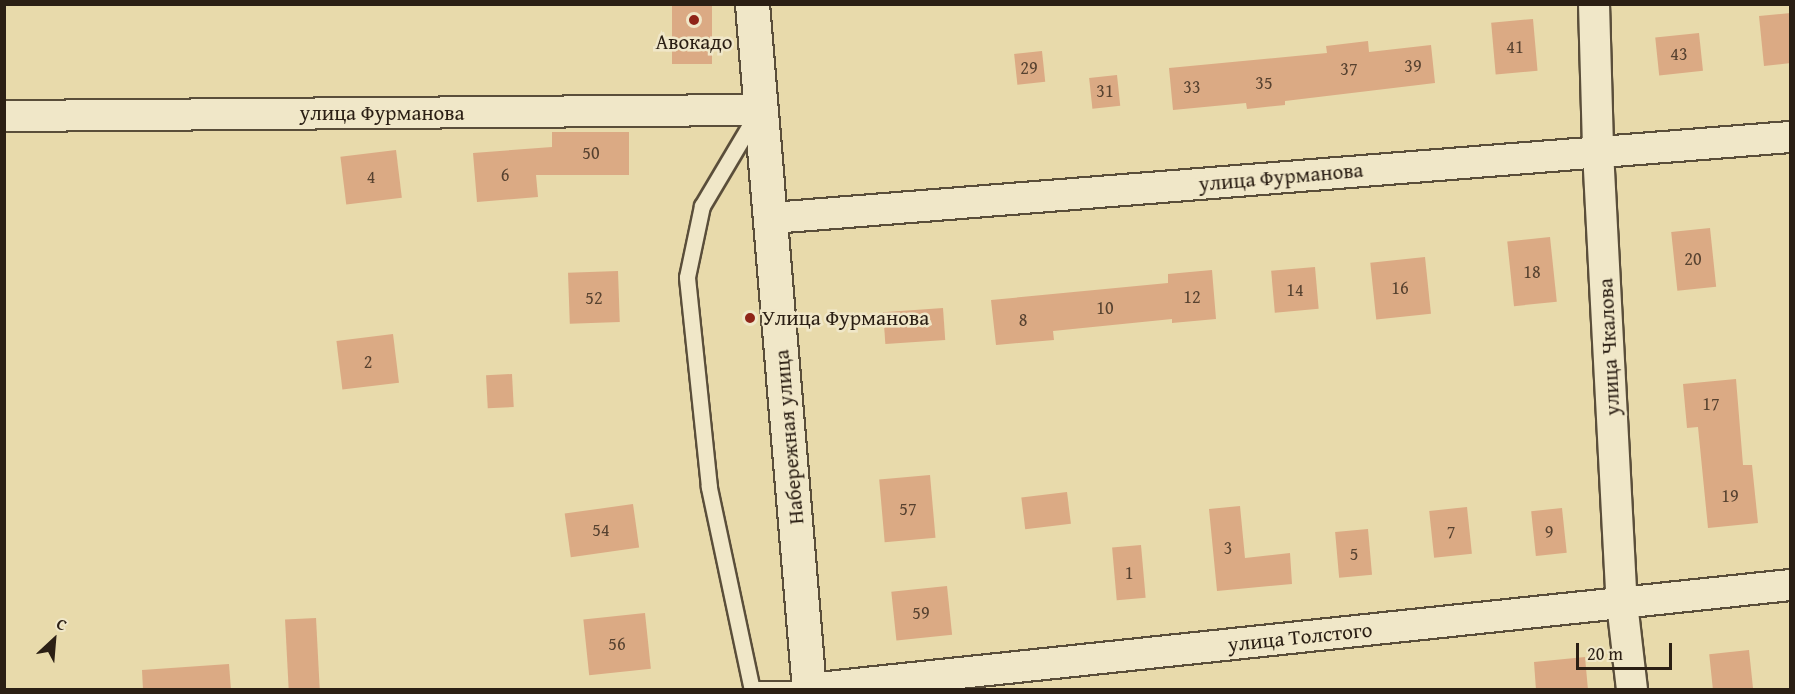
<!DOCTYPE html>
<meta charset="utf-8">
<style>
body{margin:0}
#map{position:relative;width:1795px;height:694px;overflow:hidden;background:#e8daab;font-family:"Gentium Book Plus",serif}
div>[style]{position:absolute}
.building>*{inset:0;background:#dbaa84;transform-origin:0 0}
.roads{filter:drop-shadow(2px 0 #5a4e3a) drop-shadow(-2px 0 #5a4e3a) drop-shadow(0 2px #5a4e3a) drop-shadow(0 -2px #5a4e3a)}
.service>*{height:15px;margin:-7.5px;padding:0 7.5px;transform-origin:7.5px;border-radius:7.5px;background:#f0e7c8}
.minor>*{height:30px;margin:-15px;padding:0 15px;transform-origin:15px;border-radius:15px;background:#f0e7c8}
.tertiary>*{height:33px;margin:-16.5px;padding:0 16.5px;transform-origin:16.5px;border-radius:16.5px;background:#f0e7c8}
.dots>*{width:16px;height:16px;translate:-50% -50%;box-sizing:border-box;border:3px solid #f0e7c8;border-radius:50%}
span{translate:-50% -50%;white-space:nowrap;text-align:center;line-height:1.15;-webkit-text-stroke:5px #f0e7c8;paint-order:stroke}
.number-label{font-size:18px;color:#574230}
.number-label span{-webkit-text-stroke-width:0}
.poi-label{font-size:21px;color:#2b1f14}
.left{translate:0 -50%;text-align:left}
.street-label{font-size:21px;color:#2b1f14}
.frame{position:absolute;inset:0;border:6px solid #2b1f14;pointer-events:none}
.north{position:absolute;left:24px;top:610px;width:60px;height:60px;-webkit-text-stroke:4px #f0e7c8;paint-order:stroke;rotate:26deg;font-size:16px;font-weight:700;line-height:24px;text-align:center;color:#2b1f14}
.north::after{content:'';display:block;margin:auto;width:21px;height:27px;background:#2b1f14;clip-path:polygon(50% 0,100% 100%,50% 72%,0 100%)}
.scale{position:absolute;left:1576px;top:643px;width:96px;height:27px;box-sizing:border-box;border:3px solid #2b1f14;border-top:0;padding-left:8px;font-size:18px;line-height:21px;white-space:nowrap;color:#2b1f14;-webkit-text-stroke:4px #f0e7c8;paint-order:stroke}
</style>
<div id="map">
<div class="building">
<i style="left:672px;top:4px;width:40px;height:60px"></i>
<i style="clip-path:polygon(1791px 13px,1791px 63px,1764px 66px,1759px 16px)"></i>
<i style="left:1533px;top:19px;width:52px;height:42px;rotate:85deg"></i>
<i style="left:1699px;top:33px;width:38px;height:44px;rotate:84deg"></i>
<i style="clip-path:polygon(1368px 41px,1369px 52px,1431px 45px,1435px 83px,1285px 101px,1285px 105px,1247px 109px,1246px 103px,1173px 110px,1169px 68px,1327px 53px,1326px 46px)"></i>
<i style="left:1042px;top:51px;width:31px;height:28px;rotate:84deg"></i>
<i style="left:1117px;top:75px;width:31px;height:28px;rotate:84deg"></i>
<i style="clip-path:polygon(552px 132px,629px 132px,629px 175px,536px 175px,538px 197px,477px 202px,473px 153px,552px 147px)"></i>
<i style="left:396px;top:150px;width:48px;height:56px;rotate:83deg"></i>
<i style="left:1710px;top:228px;width:59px;height:39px;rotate:84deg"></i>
<i style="left:1550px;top:237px;width:65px;height:43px;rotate:84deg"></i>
<i style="left:1425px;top:257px;width:57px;height:55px;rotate:84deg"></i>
<i style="left:1315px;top:267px;width:42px;height:44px;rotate:85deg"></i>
<i style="clip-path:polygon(1212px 270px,1216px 319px,1172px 323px,1172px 319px,1053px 331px,1054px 340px,996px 345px,991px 300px,1168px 283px,1168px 274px)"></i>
<i style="left:618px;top:271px;width:51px;height:50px;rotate:88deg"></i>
<i style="left:943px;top:308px;width:32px;height:60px;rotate:86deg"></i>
<i style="left:393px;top:334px;width:49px;height:57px;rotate:83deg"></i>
<i style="left:512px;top:374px;width:33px;height:26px;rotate:87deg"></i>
<i style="clip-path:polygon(1736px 379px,1743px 465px,1752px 465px,1758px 523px,1708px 528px,1698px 427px,1687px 428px,1683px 384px)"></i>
<i style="left:930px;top:475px;width:63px;height:51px;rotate:85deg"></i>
<i style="left:1067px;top:492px;width:32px;height:46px;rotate:83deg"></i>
<i style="left:633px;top:504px;width:44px;height:69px;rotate:82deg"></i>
<i style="clip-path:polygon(1240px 506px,1245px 558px,1290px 553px,1292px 584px,1217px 591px,1209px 509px)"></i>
<i style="left:1467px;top:507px;width:47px;height:38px;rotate:84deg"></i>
<i style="left:1562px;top:508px;width:45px;height:31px;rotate:84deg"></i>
<i style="left:1368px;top:529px;width:46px;height:33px;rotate:85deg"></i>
<i style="left:1141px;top:545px;width:53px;height:29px;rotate:85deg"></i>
<i style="left:947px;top:586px;width:49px;height:56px;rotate:84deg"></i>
<i style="left:645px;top:613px;width:56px;height:62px;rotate:84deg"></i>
<i style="left:316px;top:618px;width:70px;height:31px;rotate:87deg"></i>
<i style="left:1749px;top:650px;width:40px;height:40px;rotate:84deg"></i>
<i style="clip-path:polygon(1585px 657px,1588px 690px,1536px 690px,1534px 662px)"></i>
<i style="clip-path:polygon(229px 664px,231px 690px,143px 690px,142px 670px)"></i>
</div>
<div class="roads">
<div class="service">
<i style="left:752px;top:689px;width:57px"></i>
<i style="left:752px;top:690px;width:208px;rotate:-102deg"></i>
<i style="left:709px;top:487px;width:211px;rotate:-96deg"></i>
<i style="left:687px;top:277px;width:73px;rotate:-78.1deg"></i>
<i style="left:702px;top:206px;width:106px;rotate:-59.3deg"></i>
</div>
<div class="minor">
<i style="left:1594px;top:4px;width:147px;rotate:88.4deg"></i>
<i style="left:1598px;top:151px;width:453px;rotate:87deg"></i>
<i style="left:1622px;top:603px;width:88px;rotate:83.4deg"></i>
<i style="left:4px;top:116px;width:755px;rotate:-0.46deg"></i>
<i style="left:772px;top:218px;width:1021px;rotate:-4.55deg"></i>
<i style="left:809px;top:689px;width:986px;rotate:-6.05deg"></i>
</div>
<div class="tertiary">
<i style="left:752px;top:4px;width:688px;rotate:85.25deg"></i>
</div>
</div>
<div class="dots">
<i style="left:694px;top:20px;background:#8f2418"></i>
<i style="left:750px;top:318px;background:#8f2418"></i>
</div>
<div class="number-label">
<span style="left:1515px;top:47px">41</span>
<span style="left:1679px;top:54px">43</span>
<span style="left:1413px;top:66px">39</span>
<span style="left:1029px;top:68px">29</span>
<span style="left:1349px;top:69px">37</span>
<span style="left:1264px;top:83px">35</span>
<span style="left:1192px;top:87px">33</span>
<span style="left:1105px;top:91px">31</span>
<span style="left:591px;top:153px">50</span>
<span style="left:505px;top:175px">6</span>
<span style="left:371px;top:177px">4</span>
<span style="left:1693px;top:259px">20</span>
<span style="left:1532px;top:272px">18</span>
<span style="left:1400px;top:288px">16</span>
<span style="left:1295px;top:290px">14</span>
<span style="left:1192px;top:297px">12</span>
<span style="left:594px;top:298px">52</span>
<span style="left:1105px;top:308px">10</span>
<span style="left:1023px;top:320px">8</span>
<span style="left:368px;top:362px">2</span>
<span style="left:1711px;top:404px">17</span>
<span style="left:1730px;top:496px">19</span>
<span style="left:908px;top:509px">57</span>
<span style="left:601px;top:530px">54</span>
<span style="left:1451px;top:532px">7</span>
<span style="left:1549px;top:532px">9</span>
<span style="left:1228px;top:548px">3</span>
<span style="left:1354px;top:554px">5</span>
<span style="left:1129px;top:573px">1</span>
<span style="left:921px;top:613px">59</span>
<span style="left:617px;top:644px">56</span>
</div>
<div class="poi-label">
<span style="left:694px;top:42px">Авокадо</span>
<span class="left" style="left:762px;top:318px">Улица Фурманова</span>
</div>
<div class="street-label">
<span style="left:382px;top:113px">улица Фурманова</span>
<span style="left:1281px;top:177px;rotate:-5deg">улица Фурманова</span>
<span style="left:1609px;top:347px;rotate:-93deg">улица Чкалова</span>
<span style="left:789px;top:437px;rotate:-95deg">Набережная улица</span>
<span style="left:1300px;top:637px;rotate:-6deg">улица Толстого</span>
</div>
<div class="frame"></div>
<div class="north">С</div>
<div class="scale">20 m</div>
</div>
